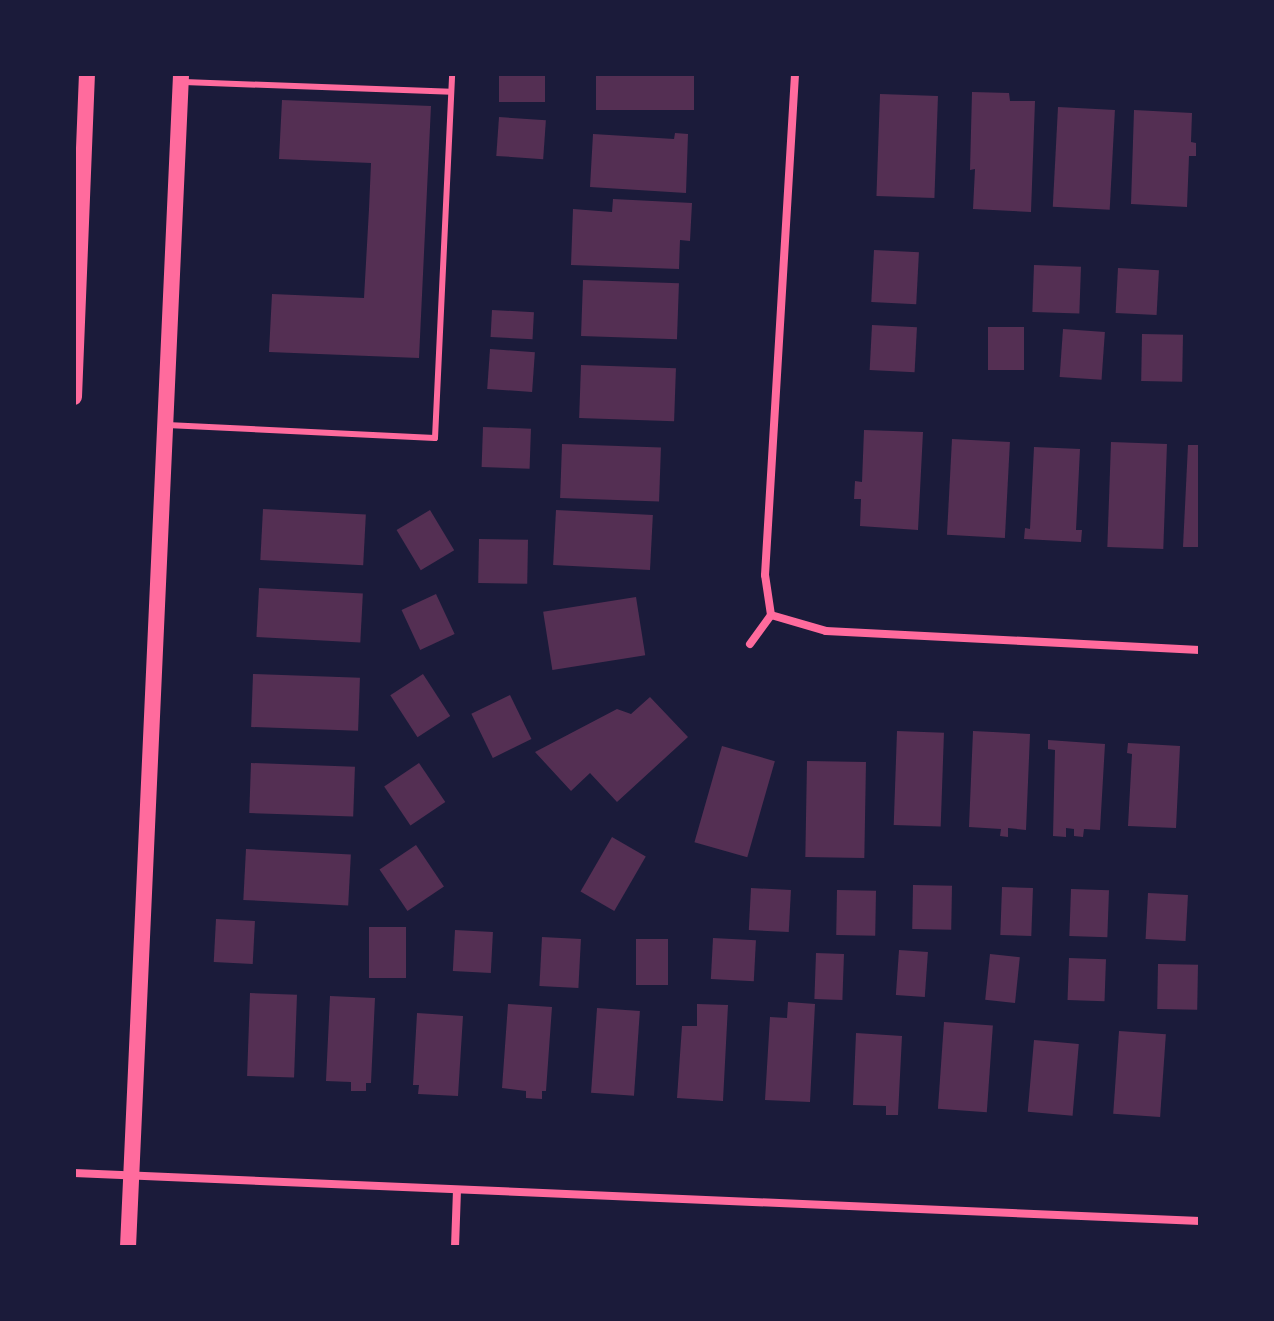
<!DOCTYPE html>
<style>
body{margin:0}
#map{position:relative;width:1274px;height:1321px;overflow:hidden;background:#1b1b3a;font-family:Lora,serif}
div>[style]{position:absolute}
.building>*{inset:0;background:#542f53;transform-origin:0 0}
.service>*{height:6px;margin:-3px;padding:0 3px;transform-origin:3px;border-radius:3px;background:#ff6b9d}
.minor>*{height:8px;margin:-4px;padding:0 4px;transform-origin:4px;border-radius:4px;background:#ff6b9d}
.secondary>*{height:16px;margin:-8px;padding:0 8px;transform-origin:8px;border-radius:8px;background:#ff6b9d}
span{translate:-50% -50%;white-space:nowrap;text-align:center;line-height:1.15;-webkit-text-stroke:8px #1b1b3a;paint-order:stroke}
.frame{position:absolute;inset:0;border:76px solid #1b1b3a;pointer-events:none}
</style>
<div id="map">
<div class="building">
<i style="left:499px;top:74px;width:46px;height:28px"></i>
<i style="left:596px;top:74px;width:98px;height:36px"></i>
<i style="clip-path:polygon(972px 92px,1009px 93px,1010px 101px,1035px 101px,1031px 212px,973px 209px,975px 169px,970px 170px)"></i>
<i style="left:880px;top:94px;width:58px;height:102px;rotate:2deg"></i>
<i style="clip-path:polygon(282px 100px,431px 106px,419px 358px,269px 352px,272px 294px,364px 298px,369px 209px,371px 163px,279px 159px)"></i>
<i style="left:1058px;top:107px;width:57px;height:100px;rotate:3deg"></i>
<i style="clip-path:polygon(1134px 110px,1192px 113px,1191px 142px,1196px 143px,1196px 156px,1189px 156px,1187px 207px,1131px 204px)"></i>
<i style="left:499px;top:117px;width:47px;height:39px;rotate:4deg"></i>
<i style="clip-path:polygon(675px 133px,688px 134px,686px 193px,590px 187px,593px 134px,674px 139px)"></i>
<i style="clip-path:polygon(613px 199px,692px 203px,690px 241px,680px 240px,679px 269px,571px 265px,573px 209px,612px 212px)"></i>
<i style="left:874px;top:250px;width:45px;height:52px;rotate:3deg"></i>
<i style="left:1034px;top:265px;width:47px;height:47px;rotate:2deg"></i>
<i style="left:1118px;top:268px;width:41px;height:45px;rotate:3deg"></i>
<i style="left:583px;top:280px;width:96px;height:56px;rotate:2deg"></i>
<i style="left:492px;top:310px;width:42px;height:27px;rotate:3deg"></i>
<i style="left:872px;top:325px;width:45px;height:45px;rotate:3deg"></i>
<i style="left:988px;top:327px;width:36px;height:43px"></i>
<i style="left:1063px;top:329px;width:42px;height:48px;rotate:4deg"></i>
<i style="left:1142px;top:334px;width:41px;height:47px;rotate:1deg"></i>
<i style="left:490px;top:349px;width:45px;height:40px;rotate:4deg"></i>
<i style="left:581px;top:365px;width:95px;height:53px;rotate:2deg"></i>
<i style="left:483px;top:427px;width:48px;height:40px;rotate:2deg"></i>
<i style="clip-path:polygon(864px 430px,923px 432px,918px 530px,860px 526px,861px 499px,854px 499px,855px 481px,862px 482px)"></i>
<i style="left:952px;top:439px;width:58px;height:96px;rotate:3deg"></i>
<i style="left:1111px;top:442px;width:56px;height:105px;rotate:2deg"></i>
<i style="left:562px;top:444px;width:99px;height:54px;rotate:2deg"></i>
<i style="clip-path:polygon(1188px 445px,1200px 445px,1200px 547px,1183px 547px)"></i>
<i style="clip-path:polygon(1034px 447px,1080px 449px,1076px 530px,1082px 530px,1081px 542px,1024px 539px,1025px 528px,1030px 529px)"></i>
<i style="left:263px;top:509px;width:103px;height:51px;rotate:3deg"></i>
<i style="left:430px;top:510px;width:47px;height:39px;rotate:59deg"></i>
<i style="left:556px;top:510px;width:97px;height:55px;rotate:3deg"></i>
<i style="left:479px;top:539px;width:49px;height:44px;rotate:1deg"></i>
<i style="left:259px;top:588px;width:104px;height:49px;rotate:3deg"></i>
<i style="left:436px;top:594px;width:44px;height:38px;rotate:65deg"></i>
<i style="left:636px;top:597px;width:59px;height:94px;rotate:81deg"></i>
<i style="left:253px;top:674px;width:107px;height:53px;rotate:2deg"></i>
<i style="left:423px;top:674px;width:50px;height:39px;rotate:57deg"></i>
<i style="left:510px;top:695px;width:49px;height:43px;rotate:64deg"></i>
<i style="clip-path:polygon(650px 697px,688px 737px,617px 802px,590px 773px,571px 791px,535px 752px,617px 709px,631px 714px)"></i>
<i style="left:897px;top:731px;width:47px;height:94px;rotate:2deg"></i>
<i style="clip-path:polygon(973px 731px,1030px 734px,1026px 830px,1008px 828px,1008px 837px,1000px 836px,1001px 829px,969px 827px)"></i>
<i style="clip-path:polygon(1048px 740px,1105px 744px,1100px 830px,1084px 829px,1083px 837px,1074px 836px,1074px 829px,1066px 828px,1066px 837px,1053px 836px,1055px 750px,1048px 749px)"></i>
<i style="clip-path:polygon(1128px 743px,1180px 746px,1176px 828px,1128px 826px,1132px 754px,1127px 753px)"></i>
<i style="left:722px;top:746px;width:55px;height:100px;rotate:16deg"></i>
<i style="left:807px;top:761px;width:59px;height:96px;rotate:1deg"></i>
<i style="left:251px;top:763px;width:104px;height:50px;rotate:2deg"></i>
<i style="left:419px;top:763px;width:47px;height:42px;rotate:56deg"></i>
<i style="left:612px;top:837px;width:39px;height:63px;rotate:30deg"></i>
<i style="left:416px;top:845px;width:50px;height:44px;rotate:56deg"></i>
<i style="left:246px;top:849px;width:105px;height:51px;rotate:3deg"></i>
<i style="left:913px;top:885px;width:39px;height:44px;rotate:1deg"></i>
<i style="left:1002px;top:887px;width:31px;height:48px;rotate:2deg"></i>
<i style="left:751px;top:888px;width:40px;height:42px;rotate:3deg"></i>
<i style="left:1071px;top:889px;width:38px;height:47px;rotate:2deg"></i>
<i style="left:837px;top:890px;width:39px;height:45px;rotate:1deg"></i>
<i style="left:1148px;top:893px;width:40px;height:46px;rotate:3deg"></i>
<i style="left:216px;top:919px;width:39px;height:43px;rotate:3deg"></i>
<i style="left:369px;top:927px;width:37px;height:51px"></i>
<i style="left:455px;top:930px;width:38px;height:41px;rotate:3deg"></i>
<i style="left:542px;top:937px;width:39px;height:49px;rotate:3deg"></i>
<i style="left:713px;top:938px;width:43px;height:41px;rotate:3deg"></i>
<i style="left:636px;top:939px;width:32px;height:46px"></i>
<i style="left:899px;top:950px;width:29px;height:45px;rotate:4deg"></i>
<i style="left:816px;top:953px;width:28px;height:46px;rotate:2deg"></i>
<i style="left:990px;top:954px;width:30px;height:46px;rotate:6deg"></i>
<i style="left:1069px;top:958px;width:37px;height:42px;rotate:2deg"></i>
<i style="left:1158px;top:964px;width:40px;height:45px;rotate:1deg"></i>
<i style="left:250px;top:993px;width:47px;height:83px;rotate:2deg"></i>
<i style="clip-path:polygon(330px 996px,375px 998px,371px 1083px,366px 1083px,366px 1091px,351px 1091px,351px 1082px,326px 1081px)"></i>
<i style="clip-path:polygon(788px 1002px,815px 1004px,810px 1102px,765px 1100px,770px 1017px,787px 1018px)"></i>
<i style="clip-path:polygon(508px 1004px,552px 1007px,546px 1091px,542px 1091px,542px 1099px,526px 1098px,526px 1091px,502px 1088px)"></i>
<i style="clip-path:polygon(697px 1004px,728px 1005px,723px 1101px,677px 1098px,682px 1026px,697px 1026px)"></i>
<i style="left:597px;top:1008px;width:43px;height:85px;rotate:4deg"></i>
<i style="clip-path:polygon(417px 1013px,463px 1016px,458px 1096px,418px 1094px,419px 1085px,413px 1085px)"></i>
<i style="left:944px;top:1022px;width:49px;height:87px;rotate:4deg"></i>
<i style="left:1119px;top:1031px;width:47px;height:83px;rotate:4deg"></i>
<i style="clip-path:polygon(856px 1033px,902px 1036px,898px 1115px,886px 1115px,886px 1106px,853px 1105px)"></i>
<i style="left:1034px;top:1040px;width:45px;height:72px;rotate:5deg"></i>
</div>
<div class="service">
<i style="left:184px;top:82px;width:267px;rotate:2.1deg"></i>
<i style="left:167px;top:425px;width:268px;rotate:2.8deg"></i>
<i style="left:435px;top:438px;width:364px;rotate:-87.3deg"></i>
</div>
<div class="minor">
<i style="left:771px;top:615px;width:40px;rotate:-98.5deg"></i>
<i style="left:765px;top:575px;width:502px;rotate:-86.57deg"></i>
<i style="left:771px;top:615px;width:57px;rotate:16.2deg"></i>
<i style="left:826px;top:631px;width:374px;rotate:2.9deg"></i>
<i style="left:750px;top:644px;width:36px;rotate:-54deg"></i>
<i style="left:74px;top:1173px;width:1127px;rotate:2.44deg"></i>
<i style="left:455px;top:1247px;width:56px;rotate:-88deg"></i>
</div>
<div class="secondary">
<i style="left:74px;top:397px;width:323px;rotate:-87.7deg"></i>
<i style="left:128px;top:1247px;width:1174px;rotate:-87.41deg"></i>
</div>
<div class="frame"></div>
</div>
